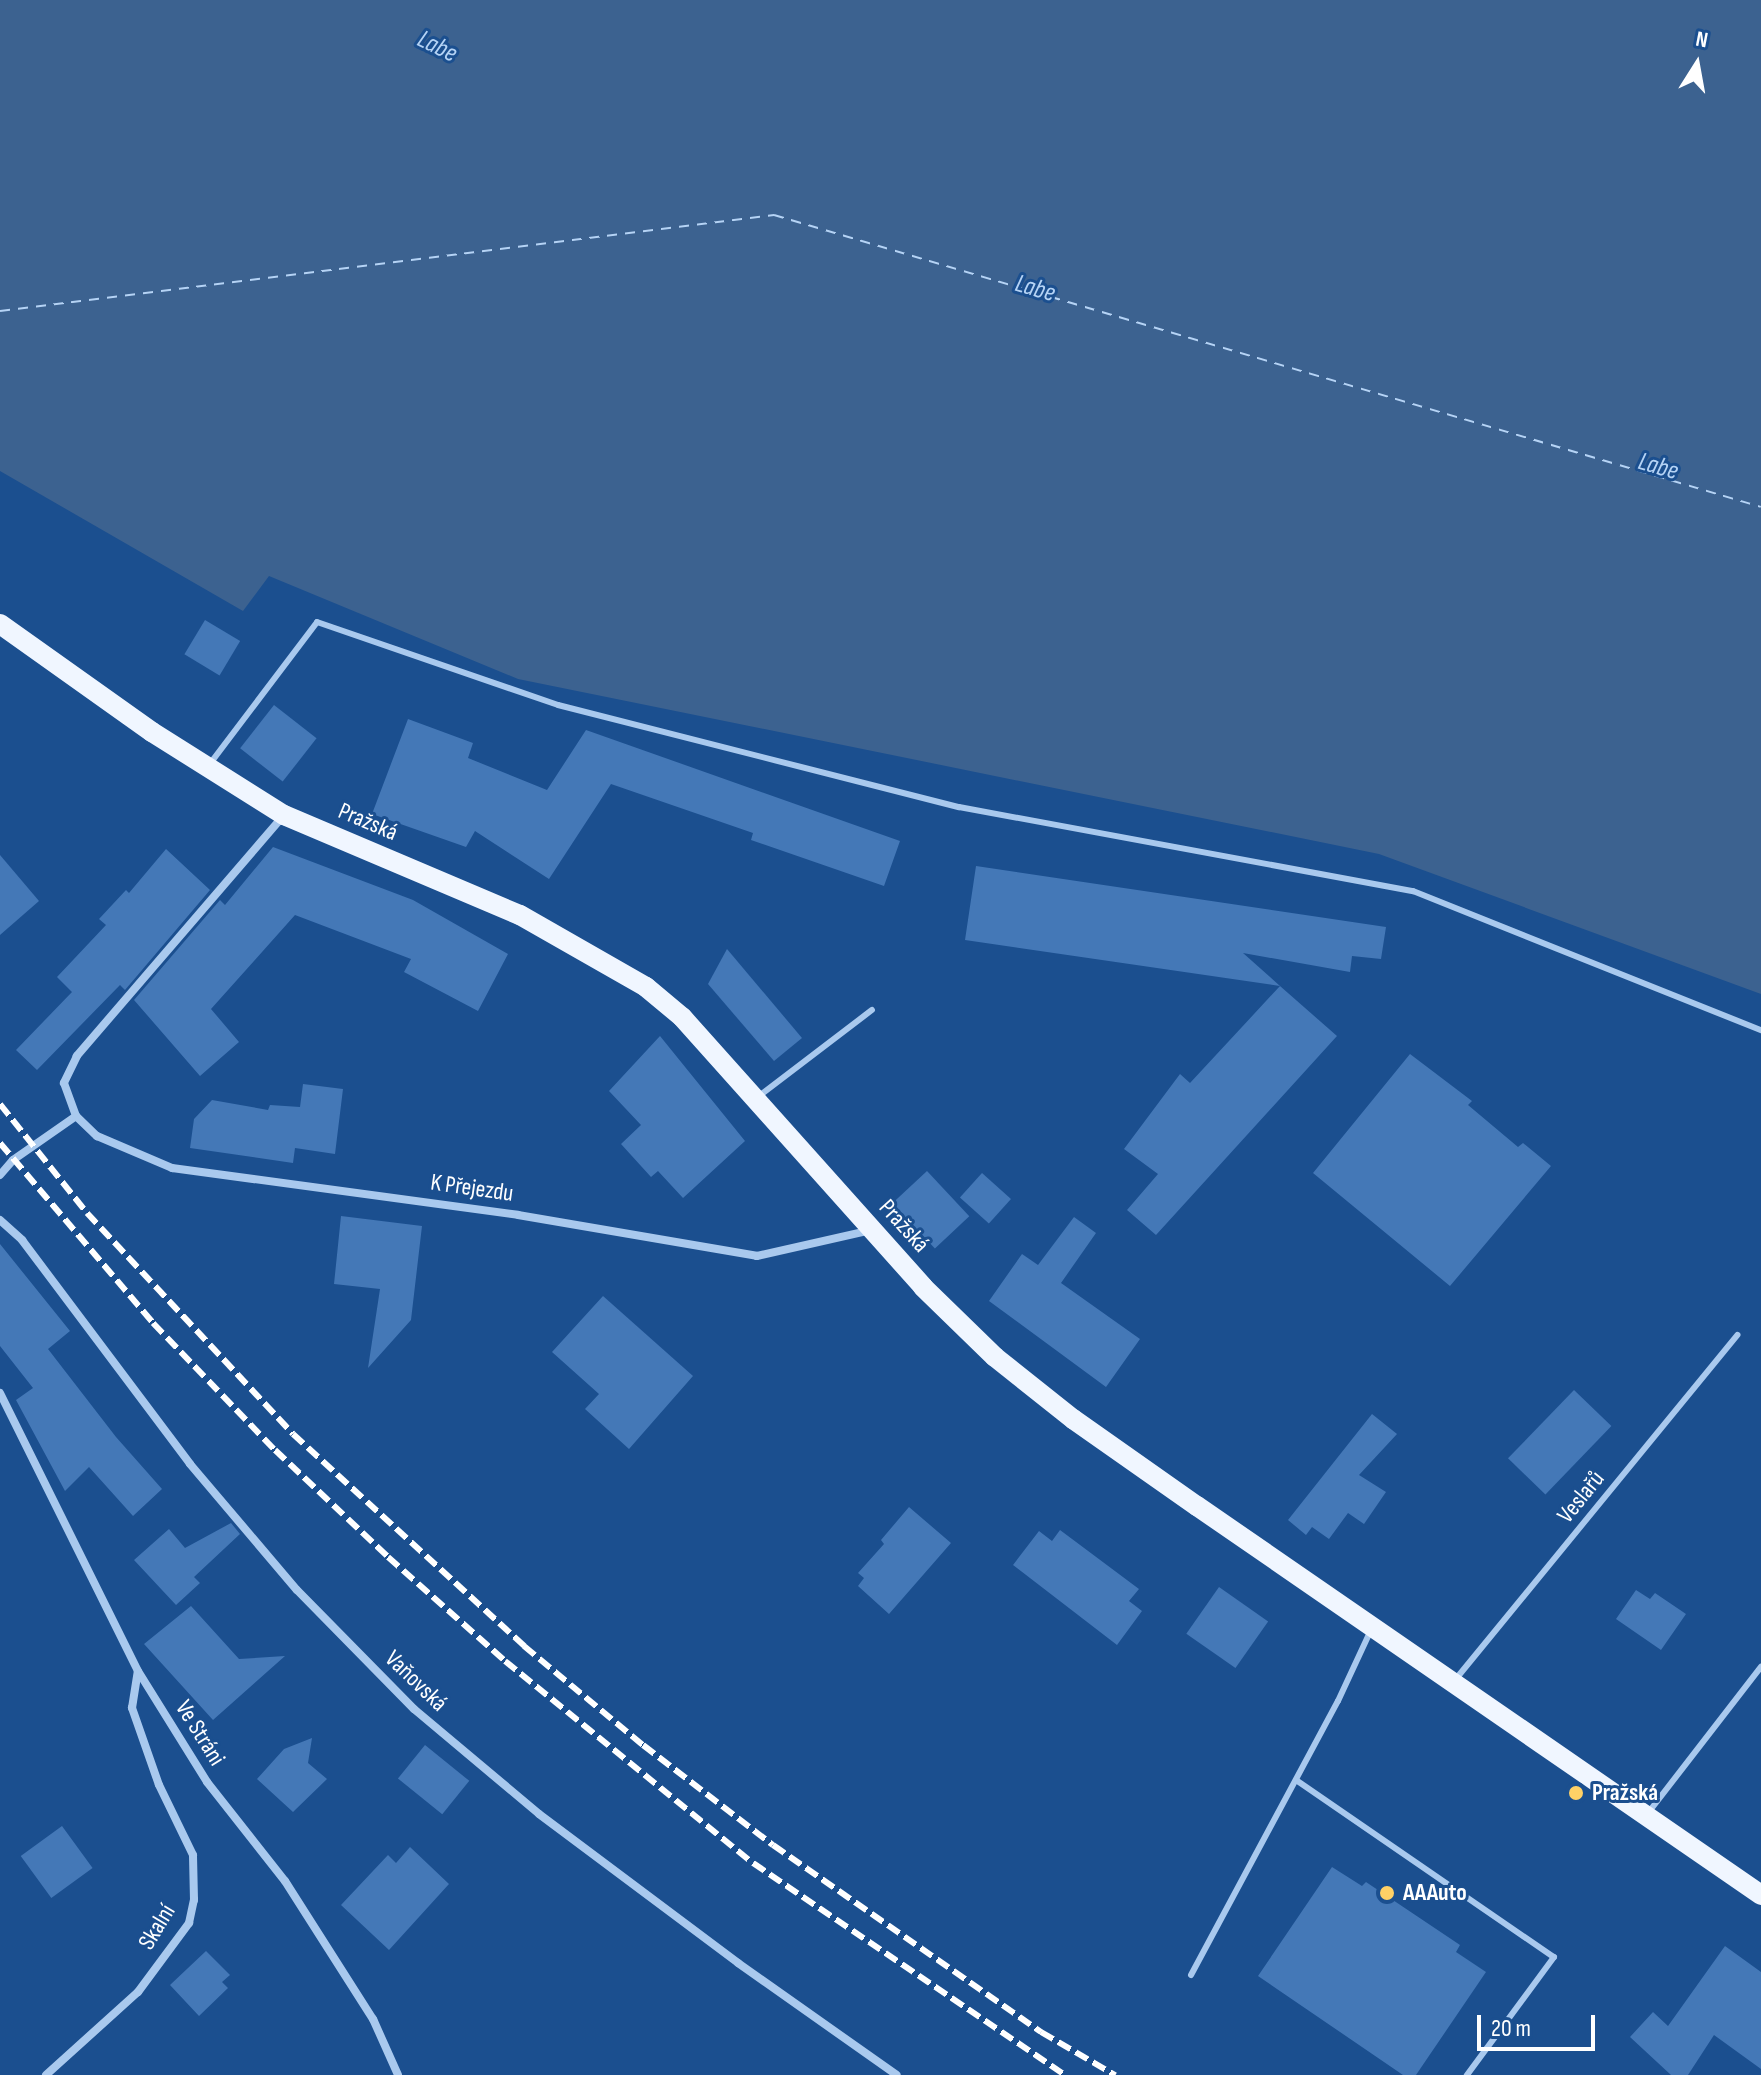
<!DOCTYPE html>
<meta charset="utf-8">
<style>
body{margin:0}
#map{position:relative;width:1761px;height:2075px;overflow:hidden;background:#1b4f8f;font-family:"Sofia Sans Condensed",sans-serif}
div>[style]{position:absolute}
.water>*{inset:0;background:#3c6290}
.ferry>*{height:2px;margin-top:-1px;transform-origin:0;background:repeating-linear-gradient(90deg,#b5d3f5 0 10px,transparent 0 18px)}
.building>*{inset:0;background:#4478b7;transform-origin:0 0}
.lane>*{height:6px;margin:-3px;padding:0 3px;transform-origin:3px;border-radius:3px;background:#a9c9ee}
.street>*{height:8px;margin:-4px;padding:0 4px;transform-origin:4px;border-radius:4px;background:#a9c9ee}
.primary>*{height:20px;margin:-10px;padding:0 10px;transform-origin:10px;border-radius:10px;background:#f0f6ff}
.rail>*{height:6px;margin-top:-3px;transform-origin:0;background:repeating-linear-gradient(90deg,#fff 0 14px,transparent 0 20px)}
.dots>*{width:22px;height:22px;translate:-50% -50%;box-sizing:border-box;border:4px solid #1b4f8f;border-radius:50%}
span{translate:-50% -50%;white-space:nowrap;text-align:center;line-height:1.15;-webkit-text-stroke:6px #1b4f8f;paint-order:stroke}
.street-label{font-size:24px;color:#fff}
.poi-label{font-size:24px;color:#fff;font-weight:700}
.left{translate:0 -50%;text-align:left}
.water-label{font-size:26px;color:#b5d3f5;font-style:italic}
.north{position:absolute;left:1657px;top:24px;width:80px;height:80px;-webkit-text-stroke:6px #1b4f8f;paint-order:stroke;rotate:11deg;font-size:22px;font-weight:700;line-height:32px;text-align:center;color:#fff}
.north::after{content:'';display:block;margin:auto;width:28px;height:36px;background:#fff;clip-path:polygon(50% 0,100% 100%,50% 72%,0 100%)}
.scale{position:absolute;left:1477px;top:2015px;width:118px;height:36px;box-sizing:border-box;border:4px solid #fff;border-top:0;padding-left:10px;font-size:24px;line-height:28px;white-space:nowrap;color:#fff;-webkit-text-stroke:6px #1b4f8f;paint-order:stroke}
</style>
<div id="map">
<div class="water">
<i style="clip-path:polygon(0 0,1761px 0,1761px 994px,1379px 854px,518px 679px,269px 576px,243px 611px,0 471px)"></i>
</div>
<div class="ferry">
<i style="left:0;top:311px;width:780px;rotate:-7.07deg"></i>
<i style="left:774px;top:215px;width:1029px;rotate:16.48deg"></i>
</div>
<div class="building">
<i style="left:205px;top:620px;width:41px;height:40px;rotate:31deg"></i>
<i style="left:274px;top:705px;width:54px;height:55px;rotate:38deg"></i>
<i style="clip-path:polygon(408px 719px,473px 743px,468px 758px,547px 790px,586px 730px,900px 841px,884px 886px,751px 840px,753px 833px,611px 784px,549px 879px,475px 831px,466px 847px,372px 814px)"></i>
<i style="clip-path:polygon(273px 847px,413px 900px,508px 954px,478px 1011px,404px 972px,411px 959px,295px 915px,211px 1009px,239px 1042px,200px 1076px,134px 1000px,220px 900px,225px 905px)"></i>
<i style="clip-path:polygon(166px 849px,210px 890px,125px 990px,120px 985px,37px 1070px,16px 1050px,72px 992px,57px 977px,106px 925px,99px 919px,126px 890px,129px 893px)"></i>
<i style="clip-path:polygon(0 855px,39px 901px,0 935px)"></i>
<i style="clip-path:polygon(976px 866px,1386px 927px,1381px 959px,1352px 956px,1350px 972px,1243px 953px,1280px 986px,965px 940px)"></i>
<i style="clip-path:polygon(727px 949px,802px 1038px,774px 1061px,708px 984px)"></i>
<i style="clip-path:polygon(1280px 986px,1337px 1036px,1156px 1235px,1127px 1210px,1158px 1174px,1124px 1149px,1180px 1074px,1190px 1083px)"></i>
<i style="clip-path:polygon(660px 1036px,745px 1141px,683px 1198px,658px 1171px,651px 1177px,621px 1144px,641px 1125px,609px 1091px)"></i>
<i style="clip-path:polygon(1410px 1054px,1472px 1101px,1468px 1105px,1518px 1147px,1523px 1143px,1551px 1166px,1450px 1286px,1313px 1173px)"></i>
<i style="clip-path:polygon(303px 1084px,343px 1089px,335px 1154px,295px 1148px,293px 1163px,190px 1148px,194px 1119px,212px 1100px,268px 1110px,270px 1105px,300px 1107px)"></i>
<i style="left:927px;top:1171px;width:62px;height:47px;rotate:47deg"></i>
<i style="left:982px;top:1173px;width:39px;height:33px;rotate:42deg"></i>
<i style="clip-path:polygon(341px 1216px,422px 1226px,411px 1320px,368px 1368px,380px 1289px,334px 1284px)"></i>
<i style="clip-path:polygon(1074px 1217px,1096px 1233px,1061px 1283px,1140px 1339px,1106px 1387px,989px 1301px,1022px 1254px,1038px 1265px)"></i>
<i style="clip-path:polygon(0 1244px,70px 1331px,48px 1349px,116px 1437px,162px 1489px,133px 1516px,89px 1467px,65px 1491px,16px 1400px,33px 1388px,0 1346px)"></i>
<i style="clip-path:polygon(603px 1296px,693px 1376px,629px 1449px,585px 1409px,599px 1394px,552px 1352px)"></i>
<i style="left:1574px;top:1390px;width:52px;height:95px;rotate:44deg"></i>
<i style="clip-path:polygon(1372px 1414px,1397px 1434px,1359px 1475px,1386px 1492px,1364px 1524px,1348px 1513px,1329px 1539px,1312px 1527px,1306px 1535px,1288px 1520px)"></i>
<i style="clip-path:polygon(909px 1507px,951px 1543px,889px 1614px,858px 1586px,864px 1578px,858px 1573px,884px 1544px,881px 1540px)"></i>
<i style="clip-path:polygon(231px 1523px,240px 1534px,194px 1577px,200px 1583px,176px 1605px,134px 1560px,169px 1529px,185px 1548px)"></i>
<i style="clip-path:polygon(1060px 1530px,1139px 1589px,1129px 1601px,1142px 1611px,1117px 1645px,1013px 1565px,1039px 1531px,1052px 1541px)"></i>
<i style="left:1219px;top:1587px;width:60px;height:57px;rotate:35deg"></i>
<i style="clip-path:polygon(1636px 1590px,1650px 1599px,1655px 1593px,1686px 1614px,1661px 1650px,1616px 1619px)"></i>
<i style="clip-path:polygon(191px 1606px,239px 1659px,285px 1656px,213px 1720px,144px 1644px)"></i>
<i style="clip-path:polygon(312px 1738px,308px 1763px,327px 1779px,293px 1812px,257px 1779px,284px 1749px)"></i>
<i style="left:425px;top:1745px;width:57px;height:43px;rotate:39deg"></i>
<i style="left:62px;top:1826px;width:52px;height:51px;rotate:54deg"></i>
<i style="clip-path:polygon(410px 1847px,449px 1884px,389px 1950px,341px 1905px,388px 1855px,396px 1863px)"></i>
<i style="clip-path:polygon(1332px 1867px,1362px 1886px,1366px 1882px,1460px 1945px,1456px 1952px,1486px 1972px,1416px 2075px,1403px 2075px,1258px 1976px)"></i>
<i style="clip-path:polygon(1725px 1946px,1761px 1972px,1761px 2069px,1714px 2035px,1688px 2075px,1671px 2075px,1630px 2037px,1653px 2012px,1668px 2026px)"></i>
<i style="clip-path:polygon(206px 1951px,230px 1975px,222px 1982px,228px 1988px,199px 2016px,170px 1985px)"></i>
</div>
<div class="lane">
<i style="left:209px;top:765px;width:179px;rotate:-52.9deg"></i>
<i style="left:317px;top:622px;width:255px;rotate:19deg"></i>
<i style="left:558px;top:705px;width:414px;rotate:14.3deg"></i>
<i style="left:959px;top:807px;width:462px;rotate:10.5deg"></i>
<i style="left:1413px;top:891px;width:375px;rotate:21.8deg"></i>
<i style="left:759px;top:1096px;width:142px;rotate:-37.3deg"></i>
<i style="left:1455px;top:1680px;width:446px;rotate:-50.7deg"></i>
<i style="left:1296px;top:1780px;width:313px;rotate:34.5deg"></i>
<i style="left:1554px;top:1957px;width:147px;rotate:126.4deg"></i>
<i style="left:1648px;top:1813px;width:185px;rotate:-52.3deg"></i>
<i style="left:1191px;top:1975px;width:311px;rotate:-61.8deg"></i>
<i style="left:1338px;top:1701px;width:78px;rotate:-65.1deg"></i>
</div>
<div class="street">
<i style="left:284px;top:815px;width:318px;rotate:130.7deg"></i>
<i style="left:77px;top:1056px;width:30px;rotate:116deg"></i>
<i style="left:64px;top:1083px;width:35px;rotate:70deg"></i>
<i style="left:76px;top:1116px;width:29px;rotate:44deg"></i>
<i style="left:97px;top:1136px;width:82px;rotate:23.1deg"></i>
<i style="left:172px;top:1168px;width:349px;rotate:7.7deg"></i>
<i style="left:518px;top:1215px;width:242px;rotate:9.7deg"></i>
<i style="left:757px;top:1256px;width:117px;rotate:-12.8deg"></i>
<i style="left:0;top:1175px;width:20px;rotate:-49deg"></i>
<i style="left:13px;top:1160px;width:77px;rotate:-34.9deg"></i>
<i style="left:0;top:1220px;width:30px;rotate:42deg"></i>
<i style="left:22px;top:1240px;width:280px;rotate:53.1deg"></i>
<i style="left:190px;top:1464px;width:165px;rotate:49.7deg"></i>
<i style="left:297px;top:1590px;width:167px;rotate:45.5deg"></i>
<i style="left:414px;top:1709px;width:163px;rotate:40deg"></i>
<i style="left:539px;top:1814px;width:249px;rotate:36.8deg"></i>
<i style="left:738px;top:1963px;width:194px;rotate:35.2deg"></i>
<i style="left:0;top:1393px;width:310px;rotate:63.6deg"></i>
<i style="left:138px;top:1671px;width:131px;rotate:58.1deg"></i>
<i style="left:207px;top:1782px;width:126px;rotate:51.8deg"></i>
<i style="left:285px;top:1881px;width:164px;rotate:57.5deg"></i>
<i style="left:373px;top:2019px;width:61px;rotate:65.9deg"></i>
<i style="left:46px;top:2075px;width:124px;rotate:-42.1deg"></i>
<i style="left:138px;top:1992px;width:86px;rotate:-53.5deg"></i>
<i style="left:189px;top:1923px;width:24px;rotate:-78deg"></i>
<i style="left:194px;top:1900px;width:45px;rotate:-91.3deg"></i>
<i style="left:193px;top:1855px;width:78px;rotate:-115.9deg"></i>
<i style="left:159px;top:1785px;width:82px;rotate:-109.3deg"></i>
<i style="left:132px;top:1708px;width:36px;rotate:-81deg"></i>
</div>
<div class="primary">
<i style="left:0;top:624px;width:186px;rotate:35.4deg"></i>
<i style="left:152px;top:732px;width:156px;rotate:32.2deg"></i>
<i style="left:284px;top:815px;width:256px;rotate:23deg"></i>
<i style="left:520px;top:915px;width:145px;rotate:29.7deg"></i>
<i style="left:646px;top:987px;width:47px;rotate:39.8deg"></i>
<i style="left:682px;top:1017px;width:362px;rotate:48.2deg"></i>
<i style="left:923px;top:1287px;width:100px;rotate:44.2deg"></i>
<i style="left:995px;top:1357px;width:100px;rotate:38.5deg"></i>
<i style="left:1073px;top:1419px;width:151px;rotate:35.1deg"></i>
<i style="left:1197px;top:1506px;width:685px;rotate:34.59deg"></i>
</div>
<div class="rail">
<i style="left:0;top:1104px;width:139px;rotate:51.4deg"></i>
<i style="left:87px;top:1213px;width:302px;rotate:47deg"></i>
<i style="left:293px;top:1434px;width:314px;rotate:42.5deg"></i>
<i style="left:524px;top:1646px;width:155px;rotate:39.8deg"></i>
<i style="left:643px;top:1745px;width:164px;rotate:37.6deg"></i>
<i style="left:773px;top:1845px;width:327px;rotate:34.9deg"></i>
<i style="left:1041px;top:2032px;width:86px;rotate:30.2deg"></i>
<i style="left:0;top:1143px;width:236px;rotate:49.6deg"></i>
<i style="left:153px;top:1323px;width:176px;rotate:46.2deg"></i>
<i style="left:275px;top:1450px;width:156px;rotate:43.4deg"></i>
<i style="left:388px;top:1557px;width:157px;rotate:41.6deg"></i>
<i style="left:505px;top:1661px;width:320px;rotate:39.2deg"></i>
<i style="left:753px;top:1863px;width:377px;rotate:34.2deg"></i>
</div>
<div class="dots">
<i style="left:1576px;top:1793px;background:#ffd166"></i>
<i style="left:1387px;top:1893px;background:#ffd166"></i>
</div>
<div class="street-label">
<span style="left:368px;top:822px;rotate:23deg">Pražská</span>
<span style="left:472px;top:1188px;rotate:8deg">K Přejezdu</span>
<span style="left:904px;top:1226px;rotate:48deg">Pražská</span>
<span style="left:1581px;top:1497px;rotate:-51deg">Veslařů</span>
<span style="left:416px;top:1681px;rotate:44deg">Vaňovská</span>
<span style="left:200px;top:1733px;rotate:58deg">Ve Stráni</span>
<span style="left:157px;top:1927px;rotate:-59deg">Skalní</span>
</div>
<div class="poi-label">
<span class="left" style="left:1592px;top:1793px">Pražská</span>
<span class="left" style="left:1403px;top:1893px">AAAuto</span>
</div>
<div class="water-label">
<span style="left:437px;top:47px;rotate:26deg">Labe</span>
<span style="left:1035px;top:289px;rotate:16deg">Labe</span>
<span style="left:1658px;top:467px;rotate:16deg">Labe</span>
</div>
<div class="north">N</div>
<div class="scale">20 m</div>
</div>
